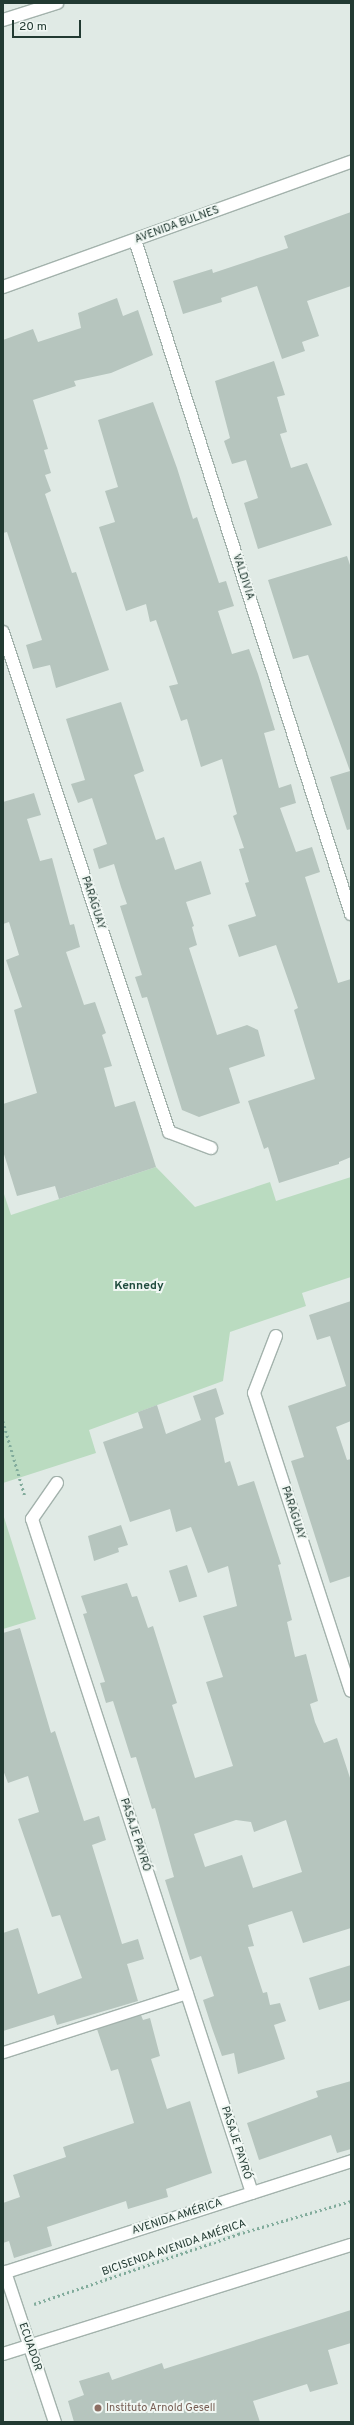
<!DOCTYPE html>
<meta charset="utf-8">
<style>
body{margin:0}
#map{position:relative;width:354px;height:2425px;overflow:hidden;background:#e0eae5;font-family:Overpass,sans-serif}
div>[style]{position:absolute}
.green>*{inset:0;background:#badbc0}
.building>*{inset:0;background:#b6c5be;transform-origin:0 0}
.path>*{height:2.5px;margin-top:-1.25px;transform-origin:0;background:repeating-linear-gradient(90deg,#82ac9c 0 2px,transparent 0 5px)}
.roads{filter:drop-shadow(1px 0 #a3b2ac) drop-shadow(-1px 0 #a3b2ac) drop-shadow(0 1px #a3b2ac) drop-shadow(0 -1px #a3b2ac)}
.service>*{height:11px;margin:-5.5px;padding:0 5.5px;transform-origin:5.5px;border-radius:5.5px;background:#fff}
.minor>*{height:12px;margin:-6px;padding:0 6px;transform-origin:6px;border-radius:6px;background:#fff}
.tertiary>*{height:12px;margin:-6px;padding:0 6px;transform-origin:6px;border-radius:6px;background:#fff}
.secondary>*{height:12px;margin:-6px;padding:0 6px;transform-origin:6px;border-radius:6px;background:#fff}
.dots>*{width:11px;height:11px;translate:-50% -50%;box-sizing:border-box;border:2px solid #f0f7f3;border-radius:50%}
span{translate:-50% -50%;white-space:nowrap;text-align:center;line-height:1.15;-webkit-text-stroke:4px #f0f7f3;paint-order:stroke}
.street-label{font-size:11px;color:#223a32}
.education-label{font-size:11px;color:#785e54}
.left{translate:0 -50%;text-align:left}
.neighbourhood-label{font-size:12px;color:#1f4b3d;font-weight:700}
.frame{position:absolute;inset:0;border:4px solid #223a32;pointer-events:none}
.scale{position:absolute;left:12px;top:20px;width:69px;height:18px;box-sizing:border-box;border:2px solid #223a32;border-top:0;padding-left:5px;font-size:12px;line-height:14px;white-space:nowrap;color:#223a32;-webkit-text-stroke:3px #f0f7f3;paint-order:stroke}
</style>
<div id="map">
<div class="green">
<i style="clip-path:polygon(156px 1167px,195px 1207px,270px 1182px,276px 1201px,351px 1177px,351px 1277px,302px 1293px,306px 1306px,230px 1332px,223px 1381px,89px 1430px,96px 1453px,3px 1483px,3px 1191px,11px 1215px)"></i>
<i style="clip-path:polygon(3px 1514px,36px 1619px,3px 1629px)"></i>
</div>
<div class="building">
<i style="clip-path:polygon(351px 212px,351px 286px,307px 301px,319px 336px,302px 342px,305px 351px,282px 359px,257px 286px,221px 298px,222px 302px,183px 314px,173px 281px,212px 269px,213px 273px,288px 248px,284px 236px)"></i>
<i style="clip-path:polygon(117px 298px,123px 316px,138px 310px,153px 355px,111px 373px,74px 381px,76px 386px,33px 400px,48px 449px,44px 450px,51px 473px,45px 475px,51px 491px,45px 494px,72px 573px,76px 572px,109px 670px,56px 688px,50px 665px,33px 669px,26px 645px,42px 640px,7px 532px,3px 533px,3px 340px,33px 329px,38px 342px,81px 328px,78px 313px)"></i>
<i style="clip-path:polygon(274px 361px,285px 395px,277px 397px,287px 432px,280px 434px,291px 468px,307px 463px,332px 525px,258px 549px,244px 503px,258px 498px,246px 460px,232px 464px,224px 441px,230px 438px,215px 381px)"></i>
<i style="clip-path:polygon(153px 402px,177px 468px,193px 519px,197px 517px,219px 583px,226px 581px,234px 606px,218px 611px,232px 654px,249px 649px,258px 674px,275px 730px,264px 733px,279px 788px,291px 784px,296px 803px,280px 808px,296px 852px,312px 847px,320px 872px,305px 877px,338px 983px,351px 979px,351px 1157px,339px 1162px,339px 1164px,279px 1183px,268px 1147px,264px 1149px,248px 1101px,315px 1079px,294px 1010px,298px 1008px,276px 945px,239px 957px,228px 925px,256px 916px,245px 883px,249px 882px,239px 849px,244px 848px,233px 816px,237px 814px,222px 759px,201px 767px,187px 719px,181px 721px,169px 686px,178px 684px,156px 620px,150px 622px,146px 604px,126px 611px,99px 527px,115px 522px,105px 491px,118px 487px,98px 420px)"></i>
<i style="clip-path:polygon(347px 556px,351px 568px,351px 829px,347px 830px,330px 777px,350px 771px,308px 655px,293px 659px,268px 580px)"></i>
<i style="clip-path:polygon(121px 702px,144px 771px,134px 775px,156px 840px,164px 837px,175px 870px,201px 861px,211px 894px,186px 902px,194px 926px,192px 927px,197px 945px,189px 948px,217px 1035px,247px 1025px,258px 1030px,265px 1056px,229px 1068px,240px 1103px,199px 1117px,182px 1110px,147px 997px,142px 998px,135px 977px,142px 975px,120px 906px,127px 904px,121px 887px,114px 864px,99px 869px,93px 849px,107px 844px,92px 798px,78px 803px,71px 784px,85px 780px,66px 719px)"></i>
<i style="clip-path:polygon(34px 793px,41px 815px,27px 819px,40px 861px,52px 858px,70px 925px,74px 924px,80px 947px,66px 952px,84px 1005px,95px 1002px,106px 1033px,102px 1035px,112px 1066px,104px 1068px,115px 1107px,135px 1101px,156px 1167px,59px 1199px,55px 1186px,17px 1196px,3px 1151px,3px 1104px,37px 1093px,14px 1010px,22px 1007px,6px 960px,19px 955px,9px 922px,3px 924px,3px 802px)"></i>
<i style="clip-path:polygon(351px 1301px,351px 1421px,336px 1427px,347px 1460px,351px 1459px,351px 1576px,330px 1583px,291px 1461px,304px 1457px,288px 1406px,346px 1386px,330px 1336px,317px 1340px,309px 1315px)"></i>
<i style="clip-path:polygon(evenodd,216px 1388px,224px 1414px,215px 1418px,225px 1463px,230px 1461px,238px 1486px,254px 1481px,281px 1564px,278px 1565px,292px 1620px,287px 1622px,295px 1657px,306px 1654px,318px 1701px,310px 1704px,315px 1722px,324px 1743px,337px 1738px,351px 1781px,351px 1928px,303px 1943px,292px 1911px,248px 1925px,254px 1946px,248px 1947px,263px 1993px,267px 1992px,270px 2005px,280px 2003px,286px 2021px,274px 2025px,285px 2059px,238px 2074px,234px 2053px,222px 2056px,212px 2028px,203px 2000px,214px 1996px,201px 1956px,190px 1960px,165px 1880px,174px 1877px,155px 1808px,152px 1809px,136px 1757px,131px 1758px,113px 1701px,106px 1703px,100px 1683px,105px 1682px,83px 1614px,87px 1613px,81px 1596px,127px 1583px,132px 1597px,137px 1596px,148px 1628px,153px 1626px,177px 1703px,172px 1705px,195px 1778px,233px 1766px,206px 1682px,223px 1677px,203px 1616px,237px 1606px,228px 1566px,208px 1573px,191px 1527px,176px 1532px,170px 1509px,130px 1522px,103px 1442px,143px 1428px,138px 1412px,157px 1405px,166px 1434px,201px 1420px,193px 1396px,216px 1388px,236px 1820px,251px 1822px,254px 1832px,286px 1820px,302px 1872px,253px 1888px,242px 1855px,205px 1867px,194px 1834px,236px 1820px)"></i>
<i style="clip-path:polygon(121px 1525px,128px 1545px,118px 1548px,119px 1552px,94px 1561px,88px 1536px)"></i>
<i style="left:187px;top:1565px;width:33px;height:19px;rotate:72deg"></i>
<i style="clip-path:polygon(20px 1628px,51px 1733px,55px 1731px,84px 1821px,99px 1816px,106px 1840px,92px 1845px,122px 1944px,138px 1939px,144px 1959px,127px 1964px,138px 2001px,57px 2025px,54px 2015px,3px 2031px,3px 1933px,18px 1928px,38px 1994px,82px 1978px,60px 1915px,52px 1917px,18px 1819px,39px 1812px,28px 1776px,8px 1783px,3px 1770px,3px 1633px)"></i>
<i style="clip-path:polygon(351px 1965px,351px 2000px,319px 2010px,309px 1978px)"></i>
<i style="clip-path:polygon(141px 2015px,143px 2020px,150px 2018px,160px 2056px,151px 2059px,167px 2109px,190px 2101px,212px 2173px,166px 2189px,168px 2197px,128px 2209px,126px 2201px,47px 2227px,52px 2246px,14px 2258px,9px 2241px,3px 2243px,3px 2203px,20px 2197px,13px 2175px,66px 2157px,63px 2147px,134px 2123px,118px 2069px,111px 2071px,97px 2029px)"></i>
<i style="clip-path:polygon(351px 2081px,351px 2149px,337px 2153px,331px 2135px,259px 2160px,247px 2123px,318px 2097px,316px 2091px)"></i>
<i style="clip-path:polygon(351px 2310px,351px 2343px,328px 2350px,338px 2384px,310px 2392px,307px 2384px,253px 2401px,260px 2422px,74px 2422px,68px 2401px,84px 2395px,79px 2381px,109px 2372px,112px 2380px,162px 2363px,164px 2369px)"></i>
</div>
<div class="path">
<i style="left:3px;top:1421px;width:78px;rotate:73.7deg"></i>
<i style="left:34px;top:2304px;width:216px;rotate:-18.9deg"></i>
<i style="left:238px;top:2234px;width:118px;rotate:-16.3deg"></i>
</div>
<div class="roads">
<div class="service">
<i style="left:3px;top:2052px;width:193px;rotate:-17.8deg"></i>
</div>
<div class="minor">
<i style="left:3px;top:20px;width:57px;rotate:-17.5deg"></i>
<i style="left:135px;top:240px;width:708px;rotate:72.23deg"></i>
<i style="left:3px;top:632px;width:527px;rotate:71.63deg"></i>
<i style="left:169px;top:1132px;width:45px;rotate:20.9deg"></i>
<i style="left:276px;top:1336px;width:61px;rotate:111.1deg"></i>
<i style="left:254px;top:1393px;width:313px;rotate:72deg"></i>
<i style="left:57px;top:1483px;width:44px;rotate:124.8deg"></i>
<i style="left:32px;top:1519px;width:709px;rotate:71.92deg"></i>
<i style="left:5px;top:2272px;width:158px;rotate:71.6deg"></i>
</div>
<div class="tertiary">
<i style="left:3px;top:287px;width:370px;rotate:-19.8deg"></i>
</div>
<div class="secondary">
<i style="left:3px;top:2273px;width:366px;rotate:-17.8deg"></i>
<i style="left:3px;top:2354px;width:365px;rotate:-17.4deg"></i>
</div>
</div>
<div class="dots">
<i style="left:98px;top:2408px;background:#8d6e63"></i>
</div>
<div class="street-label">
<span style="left:177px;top:225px;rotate:-20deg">AVENIDA BULNES</span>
<span style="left:243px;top:577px;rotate:72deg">VALDIVIA</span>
<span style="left:93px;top:903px;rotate:72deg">PARAGUAY</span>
<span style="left:293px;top:1513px;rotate:72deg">PARAGUAY</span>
<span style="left:135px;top:1835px;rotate:72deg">PASAJE PAYRÓ</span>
<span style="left:236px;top:2143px;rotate:72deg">PASAJE PAYRÓ</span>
<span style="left:177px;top:2217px;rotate:-18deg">AVENIDA AMÉRICA</span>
<span style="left:174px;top:2248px;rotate:-19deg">BICISENDA AVENIDA AMÉRICA</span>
<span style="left:30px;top:2347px;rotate:71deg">ECUADOR</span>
</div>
<div class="education-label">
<span class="left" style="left:106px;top:2408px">Instituto Arnold Gesell</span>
</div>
<div class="neighbourhood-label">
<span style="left:139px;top:1287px">Kennedy</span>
</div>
<div class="frame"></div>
<div class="scale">20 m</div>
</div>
